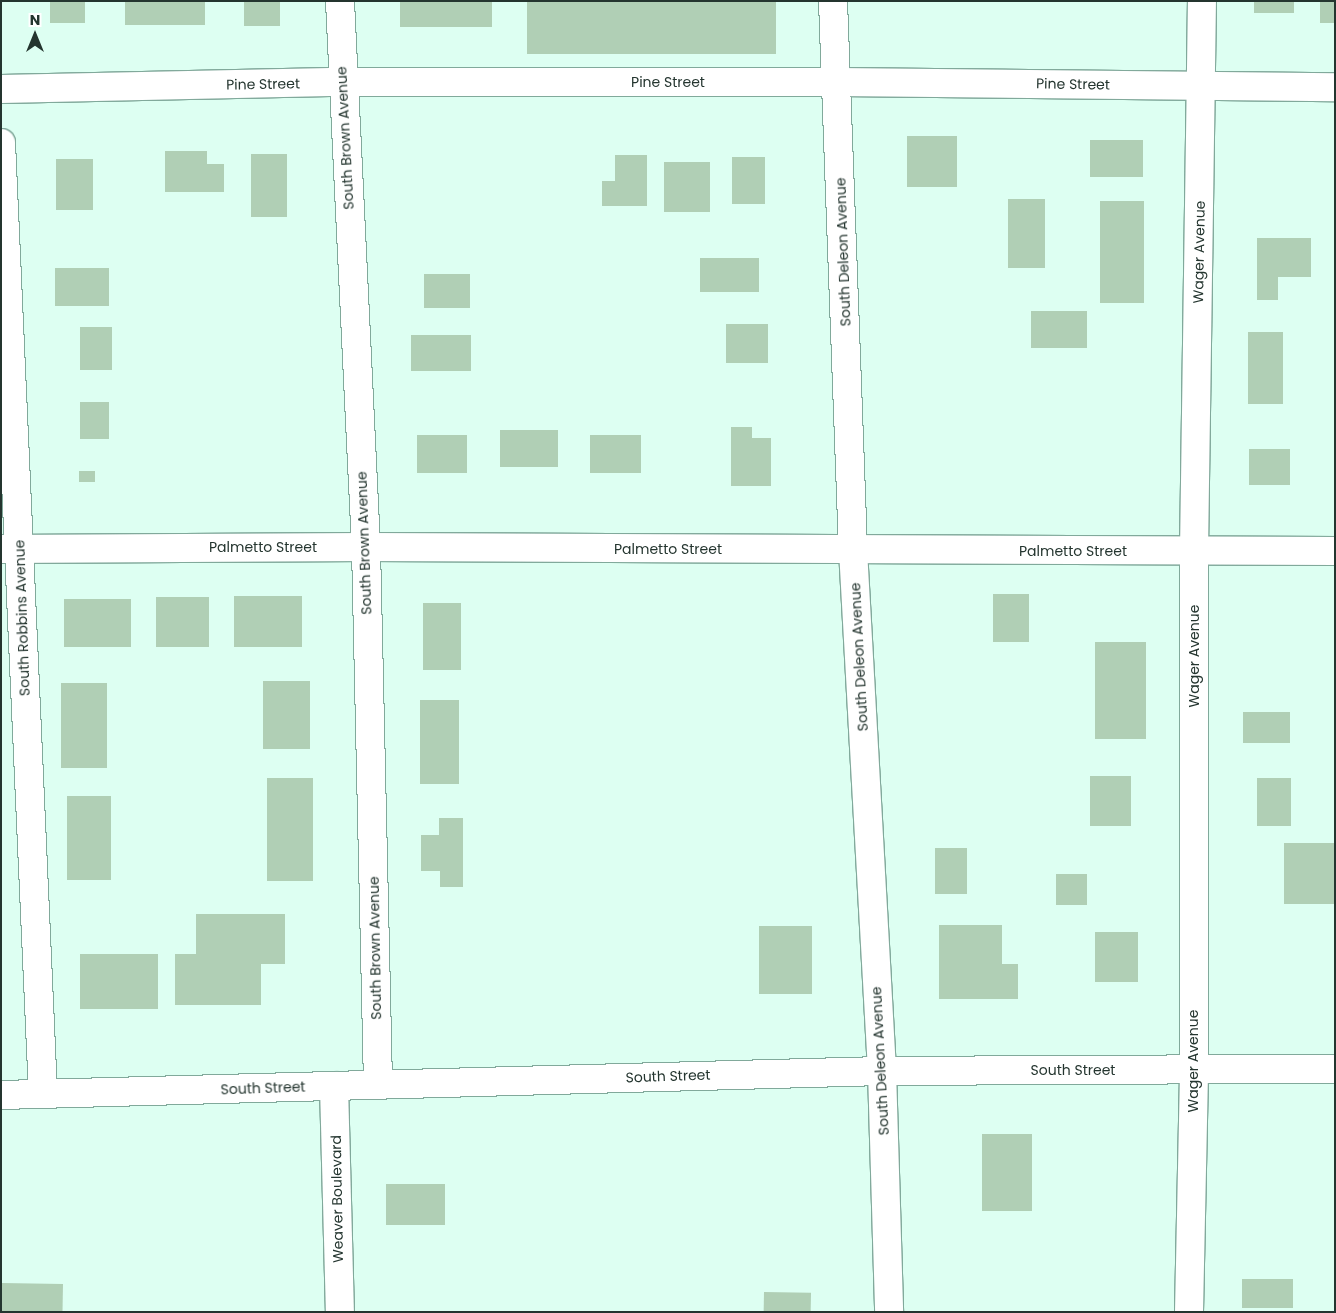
<!DOCTYPE html>
<style>
body{margin:0}
#map{position:relative;width:1336px;height:1313px;overflow:hidden;background:#ddfff2;font-family:Poppins,sans-serif}
div>[style]{position:absolute}
.building>*{inset:0;background:#b0cfb5;transform-origin:0 0}
.roads{filter:drop-shadow(1px 0 #81a99b) drop-shadow(-1px 0 #81a99b) drop-shadow(0 1px #81a99b) drop-shadow(0 -1px #81a99b)}
.minor>*{height:28px;margin:-14px;padding:0 14px;transform-origin:14px;border-radius:14px;background:#fff}
.major>*{height:28px;margin:-14px;padding:0 14px;transform-origin:14px;border-radius:14px;background:#fff}
span{translate:-50% -50%;white-space:nowrap;text-align:center;line-height:1.15;-webkit-text-stroke:5px #fff;paint-order:stroke}
.street-label{font-size:14px;color:#24352f}
.frame{position:absolute;inset:0;border:2px solid #24352f;pointer-events:none}
.north{position:absolute;left:10px;top:10px;width:50px;height:50px;-webkit-text-stroke:4px #fff;paint-order:stroke;rotate:0deg;font-size:14px;font-weight:700;line-height:20px;text-align:center;color:#24352f}
.north::after{content:'';display:block;margin:auto;width:18px;height:22px;background:#24352f;clip-path:polygon(50% 0,100% 100%,50% 72%,0 100%)}
</style>
<div id="map">
<div class="building">
<i style="left:50px;top:1px;width:35px;height:22px"></i>
<i style="left:125px;top:1px;width:80px;height:24px"></i>
<i style="left:244px;top:1px;width:36px;height:25px"></i>
<i style="left:400px;top:1px;width:92px;height:26px"></i>
<i style="left:527px;top:1px;width:249px;height:53px"></i>
<i style="left:1254px;top:1px;width:40px;height:12px"></i>
<i style="left:1320px;top:1px;width:15px;height:22px"></i>
<i style="left:907px;top:136px;width:50px;height:51px"></i>
<i style="left:1090px;top:140px;width:53px;height:37px"></i>
<i style="clip-path:polygon(165px 151px,207px 151px,207px 164px,224px 164px,224px 192px,165px 192px)"></i>
<i style="left:251px;top:154px;width:36px;height:63px"></i>
<i style="clip-path:polygon(615px 155px,647px 155px,647px 206px,602px 206px,602px 181px,615px 181px)"></i>
<i style="left:732px;top:157px;width:33px;height:47px"></i>
<i style="left:56px;top:159px;width:37px;height:51px"></i>
<i style="left:664px;top:162px;width:46px;height:50px"></i>
<i style="left:1008px;top:199px;width:37px;height:69px"></i>
<i style="left:1100px;top:201px;width:44px;height:102px"></i>
<i style="clip-path:polygon(1257px 238px,1311px 238px,1311px 277px,1278px 277px,1278px 300px,1257px 300px)"></i>
<i style="left:700px;top:258px;width:59px;height:34px"></i>
<i style="left:55px;top:268px;width:54px;height:38px"></i>
<i style="left:424px;top:274px;width:46px;height:34px"></i>
<i style="left:1031px;top:311px;width:56px;height:37px"></i>
<i style="left:726px;top:324px;width:42px;height:39px"></i>
<i style="left:80px;top:327px;width:32px;height:43px"></i>
<i style="left:1248px;top:332px;width:35px;height:72px"></i>
<i style="left:411px;top:335px;width:60px;height:36px"></i>
<i style="left:80px;top:402px;width:29px;height:37px"></i>
<i style="clip-path:polygon(731px 427px,752px 427px,752px 438px,771px 438px,771px 486px,731px 486px)"></i>
<i style="left:500px;top:430px;width:58px;height:37px"></i>
<i style="left:417px;top:435px;width:50px;height:38px"></i>
<i style="left:590px;top:435px;width:51px;height:38px"></i>
<i style="left:1249px;top:449px;width:41px;height:36px"></i>
<i style="left:79px;top:471px;width:16px;height:11px"></i>
<i style="left:993px;top:594px;width:36px;height:48px"></i>
<i style="left:234px;top:596px;width:68px;height:51px"></i>
<i style="left:156px;top:597px;width:53px;height:50px"></i>
<i style="left:64px;top:599px;width:67px;height:48px"></i>
<i style="left:423px;top:603px;width:38px;height:67px"></i>
<i style="left:1095px;top:642px;width:51px;height:97px"></i>
<i style="left:263px;top:681px;width:47px;height:68px"></i>
<i style="left:61px;top:683px;width:46px;height:85px"></i>
<i style="left:420px;top:700px;width:39px;height:84px"></i>
<i style="left:1243px;top:712px;width:47px;height:31px"></i>
<i style="left:1090px;top:776px;width:41px;height:50px"></i>
<i style="left:267px;top:778px;width:46px;height:103px"></i>
<i style="left:1257px;top:778px;width:34px;height:48px"></i>
<i style="left:67px;top:796px;width:44px;height:84px"></i>
<i style="clip-path:polygon(439px 818px,463px 818px,463px 887px,440px 887px,440px 871px,421px 871px,421px 835px,439px 835px)"></i>
<i style="left:1284px;top:843px;width:51px;height:61px"></i>
<i style="left:935px;top:848px;width:32px;height:46px"></i>
<i style="left:1056px;top:874px;width:31px;height:31px"></i>
<i style="clip-path:polygon(196px 914px,285px 914px,285px 964px,261px 964px,261px 1005px,175px 1005px,175px 954px,196px 954px)"></i>
<i style="clip-path:polygon(939px 925px,1002px 925px,1002px 964px,1018px 964px,1018px 999px,939px 999px)"></i>
<i style="left:759px;top:926px;width:53px;height:68px"></i>
<i style="left:1095px;top:932px;width:43px;height:50px"></i>
<i style="left:80px;top:954px;width:78px;height:55px"></i>
<i style="left:982px;top:1134px;width:50px;height:77px"></i>
<i style="left:386px;top:1184px;width:59px;height:41px"></i>
<i style="left:1242px;top:1279px;width:51px;height:29px"></i>
<i style="left:2px;top:1283px;width:61px;height:29px;rotate:1deg"></i>
<i style="left:764px;top:1292px;width:47px;height:20px;rotate:1deg"></i>
</div>
<div class="roads">
<div class="minor">
<i style="left:340px;top:1px;width:547px;rotate:87.27deg"></i>
<i style="left:366px;top:547px;width:537px;rotate:88.72deg"></i>
<i style="left:833px;top:1px;width:549px;rotate:87.91deg"></i>
<i style="left:853px;top:550px;width:522px;rotate:86.81deg"></i>
<i style="left:882px;top:1071px;width:241px;rotate:88.3deg"></i>
<i style="left:1px;top:89px;width:341px;rotate:-1.2deg"></i>
<i style="left:342px;top:82px;width:496px"></i>
<i style="left:838px;top:82px;width:497px;rotate:0.6deg"></i>
<i style="left:1px;top:143px;width:952px;rotate:87.47deg"></i>
<i style="left:1px;top:549px;width:365px;rotate:-0.3deg"></i>
<i style="left:366px;top:547px;width:969px;rotate:0.24deg"></i>
<i style="left:334px;top:1086px;width:226px;rotate:88.5deg"></i>
<i style="left:1189px;top:1312px;width:242px;rotate:-88.8deg"></i>
<i style="left:1194px;top:1070px;width:519px;rotate:-90deg"></i>
<i style="left:1194px;top:551px;width:550px;rotate:-89.17deg"></i>
</div>
<div class="major">
<i style="left:1px;top:1095px;width:881px;rotate:-1.56deg"></i>
<i style="left:882px;top:1071px;width:453px;rotate:-0.3deg"></i>
</div>
</div>
<div class="street-label">
<span style="left:668px;top:82px">Pine Street</span>
<span style="left:263px;top:84px;rotate:-1deg">Pine Street</span>
<span style="left:1073px;top:84px;rotate:1deg">Pine Street</span>
<span style="left:345px;top:138px;rotate:-93deg">South Brown Avenue</span>
<span style="left:843px;top:252px;rotate:-92deg">South Deleon Avenue</span>
<span style="left:1199px;top:252px;rotate:-89deg">Wager Avenue</span>
<span style="left:364px;top:543px;rotate:-92deg">South Brown Avenue</span>
<span style="left:263px;top:547px">Palmetto Street</span>
<span style="left:668px;top:549px">Palmetto Street</span>
<span style="left:1073px;top:551px">Palmetto Street</span>
<span style="left:22px;top:618px;rotate:-92deg">South Robbins Avenue</span>
<span style="left:1194px;top:656px;rotate:-90deg">Wager Avenue</span>
<span style="left:859px;top:657px;rotate:-93deg">South Deleon Avenue</span>
<span style="left:375px;top:948px;rotate:-91deg">South Brown Avenue</span>
<span style="left:880px;top:1061px;rotate:-93deg">South Deleon Avenue</span>
<span style="left:1193px;top:1061px;rotate:-90deg">Wager Avenue</span>
<span style="left:1073px;top:1070px">South Street</span>
<span style="left:668px;top:1076px;rotate:-2deg">South Street</span>
<span style="left:263px;top:1088px;rotate:-2deg">South Street</span>
<span style="left:337px;top:1199px;rotate:-91deg">Weaver Boulevard</span>
</div>
<div class="frame"></div>
<div class="north">N</div>
</div>
